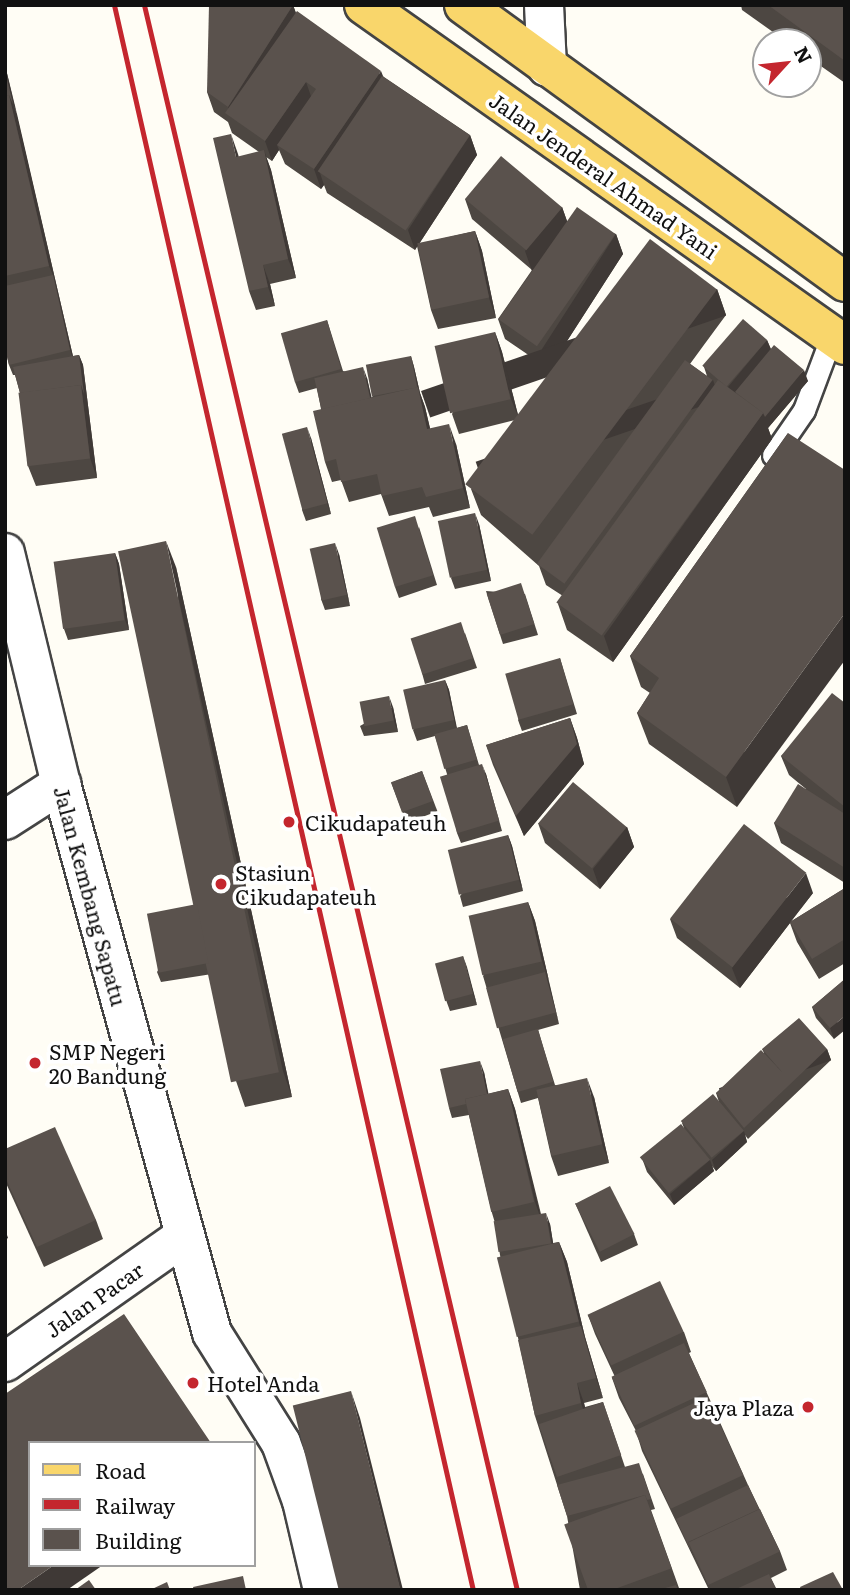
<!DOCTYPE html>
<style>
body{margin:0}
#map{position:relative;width:850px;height:1595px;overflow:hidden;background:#fffdf5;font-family:Literata,serif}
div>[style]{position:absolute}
.roads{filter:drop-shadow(2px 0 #444) drop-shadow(-2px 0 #444) drop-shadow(0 2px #444) drop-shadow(0 -2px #444)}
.service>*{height:21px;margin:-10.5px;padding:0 10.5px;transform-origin:10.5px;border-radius:10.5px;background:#fff}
.minor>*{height:38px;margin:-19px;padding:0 19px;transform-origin:19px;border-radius:19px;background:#fff}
.tertiary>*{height:38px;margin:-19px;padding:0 19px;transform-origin:19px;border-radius:19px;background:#fff}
.primary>*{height:38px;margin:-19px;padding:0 19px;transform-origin:19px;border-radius:19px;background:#f9d66b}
.rail>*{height:5px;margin:-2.5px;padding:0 2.5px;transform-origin:2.5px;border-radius:2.5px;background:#c4262e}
.wall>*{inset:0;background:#4d4742;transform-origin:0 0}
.shaded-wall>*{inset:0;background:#3f3936;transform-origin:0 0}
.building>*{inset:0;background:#5a524d;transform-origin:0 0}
.dots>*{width:19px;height:19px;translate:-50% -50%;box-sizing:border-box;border:4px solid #fff;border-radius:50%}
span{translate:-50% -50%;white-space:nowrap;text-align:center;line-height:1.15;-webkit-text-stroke:7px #fff;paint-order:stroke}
.street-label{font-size:21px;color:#111}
.poi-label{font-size:21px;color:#111}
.left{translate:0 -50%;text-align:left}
.right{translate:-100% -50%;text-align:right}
.frame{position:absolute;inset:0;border:7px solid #111;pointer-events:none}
.legend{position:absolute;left:28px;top:1441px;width:228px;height:126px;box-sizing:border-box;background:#fff;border:2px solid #a0a0a0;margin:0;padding:9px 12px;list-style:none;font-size:21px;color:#111}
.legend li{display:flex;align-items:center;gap:14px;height:35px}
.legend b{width:35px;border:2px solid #a0a0a0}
.north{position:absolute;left:752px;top:28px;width:70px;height:70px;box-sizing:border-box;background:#fff;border:2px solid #a0a0a0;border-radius:50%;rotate:63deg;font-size:19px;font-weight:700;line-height:28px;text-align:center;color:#111}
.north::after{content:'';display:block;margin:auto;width:24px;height:32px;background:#c4262e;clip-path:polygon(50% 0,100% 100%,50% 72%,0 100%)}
</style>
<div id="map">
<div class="roads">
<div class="service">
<i style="left:773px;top:455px;width:55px;rotate:-55.4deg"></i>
<i style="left:804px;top:410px;width:80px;rotate:-69.5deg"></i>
</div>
<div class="minor">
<i style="left:5px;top:553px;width:238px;rotate:76.4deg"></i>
<i style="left:61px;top:784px;width:569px;rotate:74.62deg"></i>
<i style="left:212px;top:1333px;width:130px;rotate:57.9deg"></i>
<i style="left:281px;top:1443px;width:62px;rotate:70.1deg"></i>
<i style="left:302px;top:1501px;width:91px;rotate:76.7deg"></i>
<i style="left:5px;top:820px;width:67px;rotate:-32.7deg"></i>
<i style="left:5px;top:1362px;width:218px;rotate:-35.1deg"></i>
</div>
<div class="tertiary">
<i style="left:544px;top:5px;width:62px;rotate:87.2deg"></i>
</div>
<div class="primary">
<i style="left:364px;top:5px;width:589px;rotate:35.25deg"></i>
<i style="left:464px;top:5px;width:471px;rotate:36deg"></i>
</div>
</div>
<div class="rail">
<i style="left:114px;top:5px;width:1625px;rotate:77.24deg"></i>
<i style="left:144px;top:5px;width:1628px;rotate:76.76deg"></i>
</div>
<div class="wall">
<i style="clip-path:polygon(293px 5px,296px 13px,384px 77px,470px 135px,477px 155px,419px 244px,475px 231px,482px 251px,496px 318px,438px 329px,431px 310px,417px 246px,415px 250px,327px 193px,324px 185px,321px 189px,285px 164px,279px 150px,272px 161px,266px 157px,271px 170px,296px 278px,270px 284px,275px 306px,256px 310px,249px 291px,259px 152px,232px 133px,228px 122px,214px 112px,207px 92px)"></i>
<i style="clip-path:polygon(741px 5px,845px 5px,845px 83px,808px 57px,808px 42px,787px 42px,742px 10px)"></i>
<i style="clip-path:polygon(5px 65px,73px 356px,79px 355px,83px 365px,97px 478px,36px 486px,28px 466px,20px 393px,15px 375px,13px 375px,9px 365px,5px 348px)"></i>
<i style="clip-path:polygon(465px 199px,562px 207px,567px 221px,616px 234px,623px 254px,549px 369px,505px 339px,498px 319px,532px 270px,472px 219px)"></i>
<i style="clip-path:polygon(717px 289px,726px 315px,690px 364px,707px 376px,704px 367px,767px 340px,771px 349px,808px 381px,768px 428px,772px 439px,613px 662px,567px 630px,558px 604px,563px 596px,546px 585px,539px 566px,481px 515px,471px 489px)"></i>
<i style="clip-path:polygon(327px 320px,343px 371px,367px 378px,371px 398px,411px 356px,414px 367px,420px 393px,425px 407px,430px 429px,456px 444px,470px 508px,433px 517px,429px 507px,389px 516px,381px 494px,349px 502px,341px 480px,332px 482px,325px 462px,321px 409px,317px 388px,299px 393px,295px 382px)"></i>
<i style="clip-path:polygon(495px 332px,502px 352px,519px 419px,459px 434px,452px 414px)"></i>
<i style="clip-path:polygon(788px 433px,737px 807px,649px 744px,637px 713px,650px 693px,641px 687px,630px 656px)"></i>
<i style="clip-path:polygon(311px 438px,331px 514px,306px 521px,302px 510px)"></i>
<i style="clip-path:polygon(479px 524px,491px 581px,455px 589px,451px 578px)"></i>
<i style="clip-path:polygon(419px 527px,437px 585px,399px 598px,395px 587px)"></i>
<i style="clip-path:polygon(115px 553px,119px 564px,129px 630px,68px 640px,64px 629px)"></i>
<i style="clip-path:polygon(339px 554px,350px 606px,325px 610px,321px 599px)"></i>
<i style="clip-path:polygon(176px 567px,292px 1097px,245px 1107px,236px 1081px,212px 974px,161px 982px,157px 972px,197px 904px)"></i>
<i style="clip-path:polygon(486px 591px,525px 594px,538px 635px,503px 644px)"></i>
<i style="clip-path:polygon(465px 633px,477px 668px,425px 684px,422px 673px)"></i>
<i style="clip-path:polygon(560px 658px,577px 714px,522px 731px,518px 720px)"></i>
<i style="clip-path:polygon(445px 680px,449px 690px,457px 728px,467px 725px,479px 765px,486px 774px,502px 831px,461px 843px,457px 833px,447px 774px,435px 736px,417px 741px,413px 730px)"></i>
<i style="clip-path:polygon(845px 703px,845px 883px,781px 843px,774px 823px,806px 789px,789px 775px,781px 756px)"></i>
<i style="clip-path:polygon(393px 707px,398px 732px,364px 736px,360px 726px)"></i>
<i style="clip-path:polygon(570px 718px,577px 738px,584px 764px,524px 836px,493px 765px,486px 745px)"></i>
<i style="left:422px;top:771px;width:43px;height:33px;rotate:69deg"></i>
<i style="clip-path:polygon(538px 823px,627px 827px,634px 847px,600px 889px,545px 843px)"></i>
<i style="clip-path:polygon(508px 835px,512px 846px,523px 891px,463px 907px,460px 896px)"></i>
<i style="clip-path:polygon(845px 888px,845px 963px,819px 979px,797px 942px,790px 923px,740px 988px,677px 938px,670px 919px,813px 893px,790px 922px)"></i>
<i style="clip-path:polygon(528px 902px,535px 921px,559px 1024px,538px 1030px,555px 1085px,594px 1097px,609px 1163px,558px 1176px,551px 1156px,538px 1098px,521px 1103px,483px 976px)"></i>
<i style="clip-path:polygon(463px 956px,477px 1005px,450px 1011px,446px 1000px)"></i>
<i style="clip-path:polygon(845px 979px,834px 1039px,816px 1018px,812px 1007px)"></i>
<i style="clip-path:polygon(762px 1049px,827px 1049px,831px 1060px,748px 1139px,745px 1135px,747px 1142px,716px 1171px,712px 1166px,714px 1171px,674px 1205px,647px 1172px,643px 1161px,684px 1128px,682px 1123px,719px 1102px,716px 1093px,764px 1053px)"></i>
<i style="clip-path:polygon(484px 1072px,488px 1094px,508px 1089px,515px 1109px,541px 1214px,550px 1224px,553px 1243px,559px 1242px,567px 1262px,585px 1337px,603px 1398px,584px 1403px,585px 1407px,603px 1402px,625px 1467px,643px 1474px,655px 1509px,651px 1510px,679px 1588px,678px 1588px,678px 1590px,580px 1590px,567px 1516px,535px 1416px,500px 1255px,495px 1223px,492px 1213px,469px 1115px,452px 1118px,449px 1108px)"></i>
<i style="clip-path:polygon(5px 1149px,96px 1220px,103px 1239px,44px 1267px,5px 1181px)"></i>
<i style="clip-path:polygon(575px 1203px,634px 1234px,638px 1245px,601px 1262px)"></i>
<i style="clip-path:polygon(588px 1315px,684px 1332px,691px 1352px,689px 1353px,748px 1485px,780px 1551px,787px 1570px,771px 1578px,777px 1590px,709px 1590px,642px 1451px,636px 1431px,619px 1398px,612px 1378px,615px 1377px,595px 1334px)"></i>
</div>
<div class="shaded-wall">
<i style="clip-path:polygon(293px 5px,300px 25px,232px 118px,228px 107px)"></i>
<i style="clip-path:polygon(5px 65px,17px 114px,13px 104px,5px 71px)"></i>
<i style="clip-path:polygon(381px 71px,389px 91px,320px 173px,324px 185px,321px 189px,314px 169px)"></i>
<i style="clip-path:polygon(306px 82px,313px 102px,277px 145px,279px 150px,272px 161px,265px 141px)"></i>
<i style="clip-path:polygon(9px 95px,17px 114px,74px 361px,70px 350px,53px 275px,49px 266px)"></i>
<i style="clip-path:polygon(231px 134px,238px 154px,244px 176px,236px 157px)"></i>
<i style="clip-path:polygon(470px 135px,477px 155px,415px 250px,408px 230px)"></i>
<i style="clip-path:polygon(264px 150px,271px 170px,296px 278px,288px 259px)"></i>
<i style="clip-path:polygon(562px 207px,569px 227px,532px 271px,525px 251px)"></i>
<i style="clip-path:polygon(475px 231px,482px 251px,496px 318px,489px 298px)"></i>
<i style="clip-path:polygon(616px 234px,623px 254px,549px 369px,542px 349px)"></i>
<i style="clip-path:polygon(263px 265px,270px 284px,275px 306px,268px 287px)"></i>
<i style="left:717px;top:289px;width:28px;height:313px;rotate:71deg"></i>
<i style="clip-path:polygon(495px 332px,502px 352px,519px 419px,511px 399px)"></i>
<i style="clip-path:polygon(767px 340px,771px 350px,732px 398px,728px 387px)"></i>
<i style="clip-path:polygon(79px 355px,83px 365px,97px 478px,90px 458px,81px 385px)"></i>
<i style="clip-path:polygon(411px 356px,414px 367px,420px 393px,425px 407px,435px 449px,427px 429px,419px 395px)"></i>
<i style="clip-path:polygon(363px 367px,367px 378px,376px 416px,372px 406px)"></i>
<i style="clip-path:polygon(804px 370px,808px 381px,768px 428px,772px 439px,613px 662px,604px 636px,763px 413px)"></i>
<i style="left:713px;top:380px;width:21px;height:251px;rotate:71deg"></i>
<i style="clip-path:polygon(449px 424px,456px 444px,470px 508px,463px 488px)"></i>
<i style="clip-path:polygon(307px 427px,311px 438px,331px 514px,327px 503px)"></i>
<i style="clip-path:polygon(475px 513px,479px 524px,491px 581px,487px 570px)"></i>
<i style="clip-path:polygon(166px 541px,176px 567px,292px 1097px,283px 1071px)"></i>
<i style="clip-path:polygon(335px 543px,339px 554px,350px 606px,347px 595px)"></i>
<i style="clip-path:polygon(115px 553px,119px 564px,129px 630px,125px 620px)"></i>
<i style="clip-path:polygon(845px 613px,845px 660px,737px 807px,726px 777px)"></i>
<i style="clip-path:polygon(445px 680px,449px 690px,457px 731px,454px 720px)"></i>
<i style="clip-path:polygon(389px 696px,393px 707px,398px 732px,394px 721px)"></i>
<i style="clip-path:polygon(570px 718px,577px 738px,584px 764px,524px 836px,516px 816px)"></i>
<i style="clip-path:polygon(482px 764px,486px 774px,502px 831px,499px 820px)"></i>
<i style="clip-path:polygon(627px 827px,634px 847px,600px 889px,593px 869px)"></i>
<i style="clip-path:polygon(508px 835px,512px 846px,523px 891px,519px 880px)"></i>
<i style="clip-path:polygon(806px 873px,813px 893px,740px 988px,732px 968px)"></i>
<i style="clip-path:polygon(528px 902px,535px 921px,549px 981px,542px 961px)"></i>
<i style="clip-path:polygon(463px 956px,467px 967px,477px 1005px,473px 994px)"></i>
<i style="clip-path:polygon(545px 972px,549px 983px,559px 1024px,556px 1013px)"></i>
<i style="clip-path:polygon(845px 1016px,845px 1030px,834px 1039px,830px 1028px)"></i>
<i style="left:827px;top:1049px;width:12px;height:115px;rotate:70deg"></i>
<i style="clip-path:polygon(480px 1061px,484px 1072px,492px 1111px,488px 1100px)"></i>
<i style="clip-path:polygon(587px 1078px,594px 1097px,609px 1163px,602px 1144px)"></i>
<i style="clip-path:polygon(508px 1089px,515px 1109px,542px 1222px,535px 1202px)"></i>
<i style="clip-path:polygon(744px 1131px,747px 1142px,716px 1171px,712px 1160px)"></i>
<i style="clip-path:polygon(710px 1160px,714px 1171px,674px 1205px,670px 1194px)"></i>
<i style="clip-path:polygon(546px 1213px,550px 1224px,556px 1261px,553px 1250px)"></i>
<i style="clip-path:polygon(5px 1229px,8px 1238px,5px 1240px)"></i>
<i style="clip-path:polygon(559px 1242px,567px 1262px,585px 1337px,603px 1398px,596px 1378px,579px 1322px)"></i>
<i style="clip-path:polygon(577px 1383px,584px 1403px,588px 1423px,581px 1403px)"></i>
<i style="clip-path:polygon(351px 1391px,360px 1418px,403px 1590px,400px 1590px)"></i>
<i style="clip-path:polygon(54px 1565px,103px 1565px,67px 1590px,18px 1590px)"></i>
</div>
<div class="building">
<i style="clip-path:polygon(209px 5px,293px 5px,228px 107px,207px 92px)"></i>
<i style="clip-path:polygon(768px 5px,845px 5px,845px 61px)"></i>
<i style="clip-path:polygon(297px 11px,381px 71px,314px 169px,277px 145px,316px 89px,306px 82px,265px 141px,225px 113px)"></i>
<i style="clip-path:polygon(5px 71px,13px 104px,9px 95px,5px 96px)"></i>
<i style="left:382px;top:76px;width:106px;height:115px;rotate:34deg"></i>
<i style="clip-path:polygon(9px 95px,49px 266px,5px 276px,5px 96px)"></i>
<i style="clip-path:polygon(231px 134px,236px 157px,264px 150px,288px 259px,263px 265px,268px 287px,249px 291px,213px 138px)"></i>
<i style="left:501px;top:156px;width:80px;height:56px;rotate:40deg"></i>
<i style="left:577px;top:207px;width:47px;height:137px;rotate:35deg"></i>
<i style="left:475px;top:231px;width:68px;height:59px;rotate:78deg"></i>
<i style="left:650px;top:239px;width:84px;height:307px;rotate:37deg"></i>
<i style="clip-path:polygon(53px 275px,70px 350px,9px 365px,5px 348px,5px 286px)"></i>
<i style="left:743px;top:319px;width:32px;height:62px;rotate:41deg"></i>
<i style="left:327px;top:320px;width:51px;height:48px;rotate:74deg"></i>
<i style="left:495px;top:332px;width:69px;height:62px;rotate:77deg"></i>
<i style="clip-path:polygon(774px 345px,804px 370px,765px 417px,763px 413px,735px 392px)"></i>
<i style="clip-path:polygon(79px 355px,84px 394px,81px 385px,20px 393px,13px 367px)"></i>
<i style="left:411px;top:356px;width:32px;height:46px;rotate:79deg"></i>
<i style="left:685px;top:360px;width:34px;height:252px;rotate:36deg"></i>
<i style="left:363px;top:367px;width:32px;height:50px;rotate:77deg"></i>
<i style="left:718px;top:380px;width:56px;height:275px;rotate:36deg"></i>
<i style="left:81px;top:385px;width:74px;height:63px;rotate:83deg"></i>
<i style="clip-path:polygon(418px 387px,427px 429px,449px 424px,463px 488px,426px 497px,422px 487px,382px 496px,377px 474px,341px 482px,336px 459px,325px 462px,313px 411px)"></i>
<i style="left:307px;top:427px;width:79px;height:26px;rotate:75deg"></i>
<i style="clip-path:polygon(788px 433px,845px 470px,845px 613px,726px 777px,637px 713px,659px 678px,630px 656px)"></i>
<i style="left:475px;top:513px;width:58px;height:38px;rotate:78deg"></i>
<i style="left:415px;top:516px;width:62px;height:40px;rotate:73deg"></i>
<i style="left:166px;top:541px;width:543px;height:49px;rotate:78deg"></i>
<i style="left:335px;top:543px;width:53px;height:26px;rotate:77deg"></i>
<i style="left:115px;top:553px;width:68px;height:62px;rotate:82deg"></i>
<i style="left:521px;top:583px;width:43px;height:36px;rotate:72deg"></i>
<i style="left:461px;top:622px;width:38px;height:53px;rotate:72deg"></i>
<i style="left:560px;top:658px;width:48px;height:57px;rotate:74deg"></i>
<i style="left:445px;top:680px;width:41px;height:43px;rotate:77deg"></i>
<i style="clip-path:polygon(832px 693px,845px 703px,845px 807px,781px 756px)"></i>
<i style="left:389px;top:696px;width:25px;height:30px;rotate:79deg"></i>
<i style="clip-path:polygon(570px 718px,577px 744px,516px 816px,486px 745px)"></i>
<i style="left:467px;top:725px;width:36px;height:34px;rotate:74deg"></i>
<i style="left:482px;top:764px;width:59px;height:44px;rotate:73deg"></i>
<i style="left:422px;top:771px;width:32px;height:33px;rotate:70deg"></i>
<i style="left:573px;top:782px;width:70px;height:54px;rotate:40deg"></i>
<i style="clip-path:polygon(798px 784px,845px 814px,845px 868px,774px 823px)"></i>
<i style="left:744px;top:824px;width:79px;height:120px;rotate:38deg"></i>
<i style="left:508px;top:835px;width:46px;height:62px;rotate:76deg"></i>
<i style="clip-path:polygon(845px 888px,845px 939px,812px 959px,790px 922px)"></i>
<i style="left:528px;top:902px;width:61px;height:61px;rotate:77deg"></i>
<i style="left:197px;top:904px;width:60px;height:51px;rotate:79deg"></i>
<i style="left:463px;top:956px;width:39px;height:29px;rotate:75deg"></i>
<i style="left:545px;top:972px;width:42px;height:61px;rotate:75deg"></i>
<i style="clip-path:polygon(845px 979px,845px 1016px,830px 1028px,812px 1007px)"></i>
<i style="clip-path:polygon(799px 1018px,827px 1049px,744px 1128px,716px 1093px,761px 1050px,782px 1072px,762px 1049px)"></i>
<i style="left:538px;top:1029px;width:55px;height:37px;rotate:74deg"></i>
<i style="clip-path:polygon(480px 1061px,487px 1094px,465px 1099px,466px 1104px,449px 1108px,440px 1069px)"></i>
<i style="left:587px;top:1078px;width:68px;height:52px;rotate:77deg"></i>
<i style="left:508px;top:1089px;width:116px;height:44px;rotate:77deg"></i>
<i style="left:713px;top:1094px;width:48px;height:42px;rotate:50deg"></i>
<i style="left:681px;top:1124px;width:46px;height:53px;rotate:51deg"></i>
<i style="clip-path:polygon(55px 1127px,96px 1220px,37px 1247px,5px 1177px,5px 1149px)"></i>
<i style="left:610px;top:1186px;width:54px;height:39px;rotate:63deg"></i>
<i style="left:546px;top:1213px;width:31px;height:53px;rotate:81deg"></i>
<i style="left:559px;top:1242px;width:82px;height:64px;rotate:76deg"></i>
<i style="left:660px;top:1281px;width:56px;height:80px;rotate:65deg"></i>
<i style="clip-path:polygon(124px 1314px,211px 1443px,30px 1443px,30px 1565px,54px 1565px,18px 1590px,5px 1590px,5px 1394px)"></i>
<i style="clip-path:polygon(581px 1326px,596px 1378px,577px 1383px,581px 1403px,535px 1416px,518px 1340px)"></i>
<i style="left:684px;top:1343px;width:54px;height:80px;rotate:65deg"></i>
<i style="left:351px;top:1391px;width:205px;height:60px;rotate:76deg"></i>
<i style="left:707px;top:1397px;width:86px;height:80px;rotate:65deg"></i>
<i style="left:603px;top:1402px;width:56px;height:68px;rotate:71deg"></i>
<i style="clip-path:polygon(639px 1463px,651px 1499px,647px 1500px,645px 1495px,567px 1516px,557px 1485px)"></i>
<i style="clip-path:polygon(748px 1485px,759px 1509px,688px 1542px,691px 1551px,676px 1519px)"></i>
<i style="left:645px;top:1495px;width:78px;height:86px;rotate:70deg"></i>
<i style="left:760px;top:1509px;width:47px;height:79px;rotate:65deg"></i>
<i style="clip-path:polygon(833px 1572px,843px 1590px,801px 1590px,800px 1587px)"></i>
<i style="clip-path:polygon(769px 1574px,776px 1590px,734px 1590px)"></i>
<i style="clip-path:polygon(243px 1576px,246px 1590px,194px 1590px,193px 1587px)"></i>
<i style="clip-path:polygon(89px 1580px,96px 1590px,75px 1590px)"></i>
<i style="clip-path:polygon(167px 1582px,170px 1590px,150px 1590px)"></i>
<i style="clip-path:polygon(676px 1585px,678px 1590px,658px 1590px)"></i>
</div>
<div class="dots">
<i style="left:289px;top:822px;background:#c4262e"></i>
<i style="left:221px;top:884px;background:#c4262e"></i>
<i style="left:35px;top:1063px;background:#c4262e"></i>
<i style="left:193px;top:1383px;background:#c4262e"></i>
<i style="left:808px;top:1407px;background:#c4262e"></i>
</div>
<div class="street-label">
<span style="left:604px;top:175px;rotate:35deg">Jalan Jenderal Ahmad Yani</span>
<span style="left:91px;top:896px;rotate:75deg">Jalan Kembang Sapatu</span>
<span style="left:94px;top:1299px;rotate:-35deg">Jalan Pacar</span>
</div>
<div class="poi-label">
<span class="left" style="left:305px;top:822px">Cikudapateuh</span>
<span class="left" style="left:235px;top:884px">Stasiun<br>Cikudapateuh</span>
<span class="left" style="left:49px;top:1063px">SMP Negeri<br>20 Bandung</span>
<span class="left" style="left:207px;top:1383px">Hotel Anda</span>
<span class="right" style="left:794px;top:1407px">Jaya Plaza</span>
</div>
<div class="frame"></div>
<ul class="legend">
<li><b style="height:9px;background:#f9d66b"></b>Road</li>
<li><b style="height:9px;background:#c4262e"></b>Railway</li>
<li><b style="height:19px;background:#5a524d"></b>Building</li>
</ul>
<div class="north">N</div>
</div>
